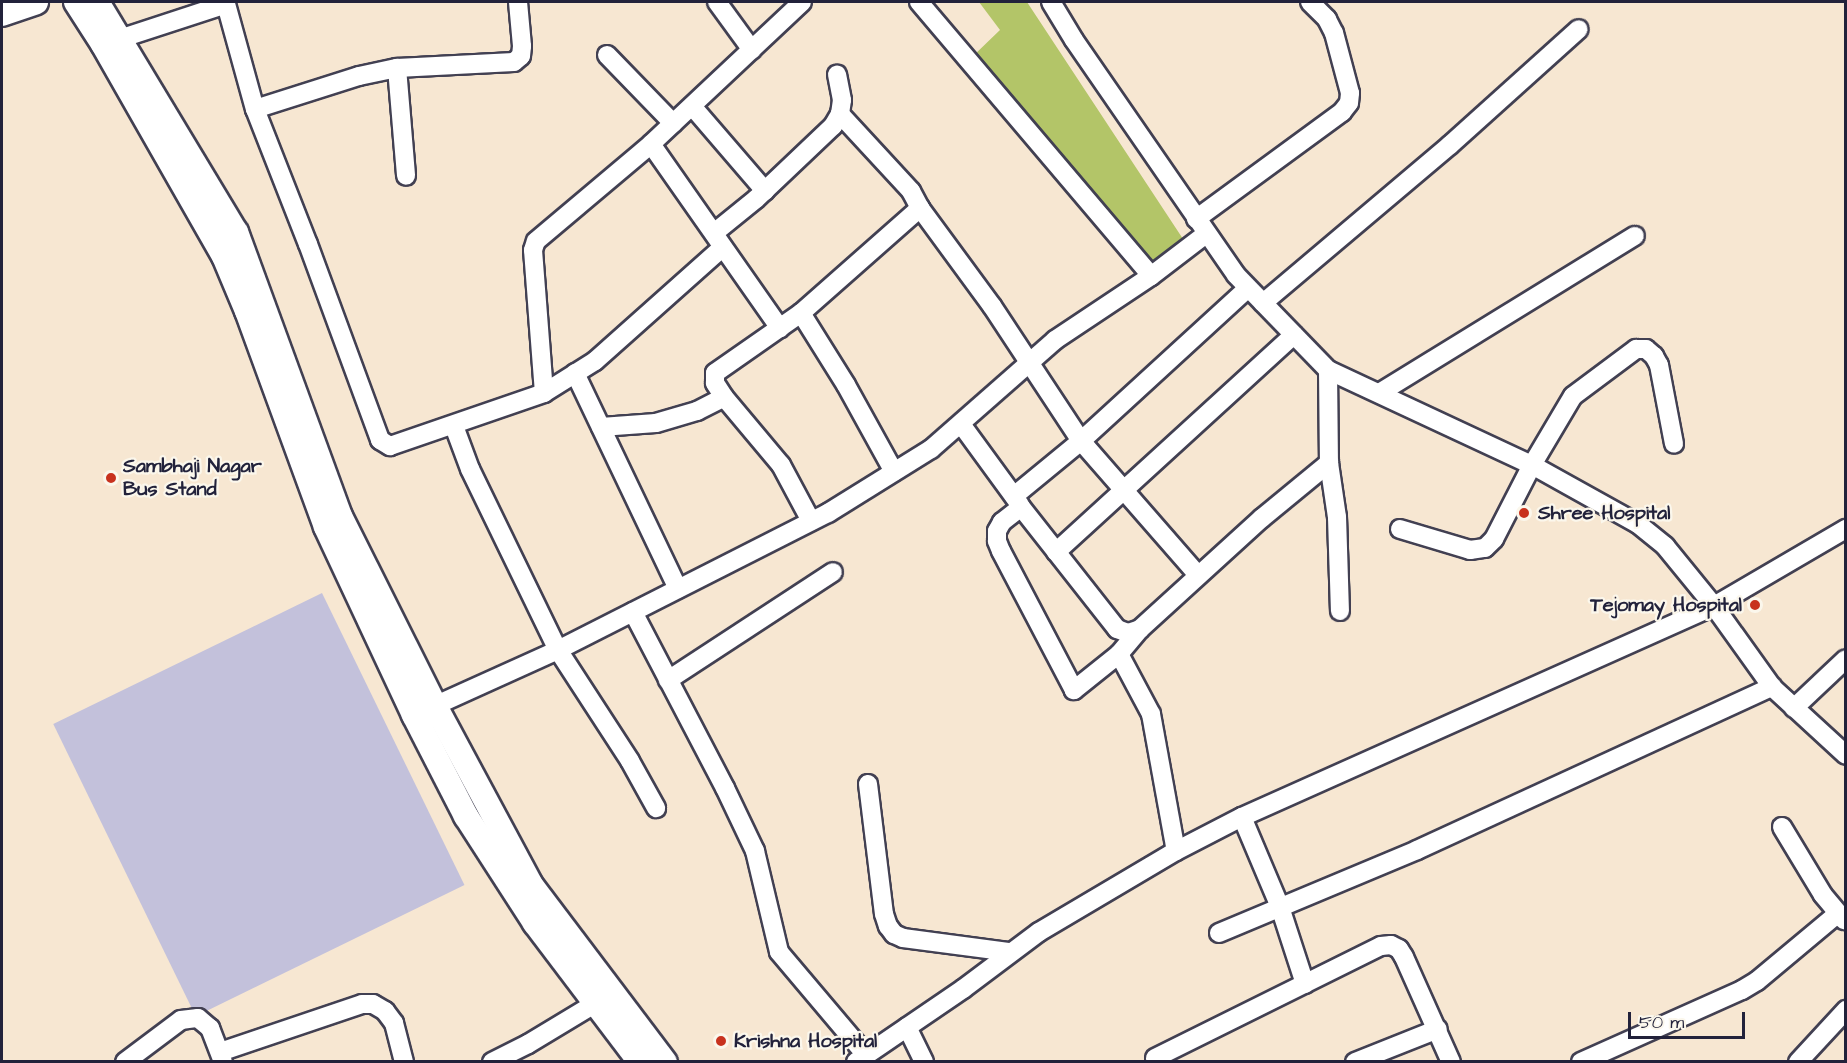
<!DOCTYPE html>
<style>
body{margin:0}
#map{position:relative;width:1847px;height:1063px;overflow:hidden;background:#f7e7d2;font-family:"Architects Daughter",sans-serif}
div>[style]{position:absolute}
.industrial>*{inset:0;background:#c3c1db;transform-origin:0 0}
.green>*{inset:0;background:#b3c568}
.roads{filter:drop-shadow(2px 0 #424052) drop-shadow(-2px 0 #424052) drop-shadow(0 2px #424052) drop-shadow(0 -2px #424052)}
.minor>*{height:18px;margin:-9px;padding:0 9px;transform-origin:9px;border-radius:9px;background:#fff}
.major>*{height:24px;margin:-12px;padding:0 12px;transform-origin:12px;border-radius:12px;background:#fff}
.dots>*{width:16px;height:16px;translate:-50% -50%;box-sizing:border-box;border:3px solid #fbf7ec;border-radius:50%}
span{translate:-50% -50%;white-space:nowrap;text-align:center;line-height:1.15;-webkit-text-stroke:4.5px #fbf7ec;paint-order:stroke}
.poi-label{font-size:20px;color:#22223b;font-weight:700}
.left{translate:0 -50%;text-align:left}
.right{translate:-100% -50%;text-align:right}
.frame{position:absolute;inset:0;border:3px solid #22223b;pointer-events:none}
.scale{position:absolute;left:1628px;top:1012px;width:117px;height:27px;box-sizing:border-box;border:3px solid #22223b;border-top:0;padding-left:8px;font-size:18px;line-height:21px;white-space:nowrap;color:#22223b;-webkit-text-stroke:4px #fbf7ec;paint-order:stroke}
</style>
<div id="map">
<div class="industrial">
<i style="left:322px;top:593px;width:325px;height:299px;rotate:64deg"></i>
</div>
<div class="green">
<i style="clip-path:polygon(979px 2px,1027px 2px,1185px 242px,1150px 268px,972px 57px,1000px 30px)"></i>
</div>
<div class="roads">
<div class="minor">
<i style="left:717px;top:2px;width:59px;rotate:53.9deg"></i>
<i style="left:919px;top:2px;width:359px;rotate:49.7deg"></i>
<i style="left:1051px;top:2px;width:44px;rotate:58.8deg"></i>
<i style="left:1074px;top:40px;width:285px;rotate:55.4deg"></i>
<i style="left:1236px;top:275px;width:132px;rotate:45.9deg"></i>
<i style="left:1328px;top:370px;width:225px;rotate:25deg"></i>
<i style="left:1532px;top:465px;width:121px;rotate:29.1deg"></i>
<i style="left:1638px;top:524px;width:35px;rotate:39deg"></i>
<i style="left:1665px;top:546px;width:77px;rotate:50.8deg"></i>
<i style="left:1714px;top:606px;width:153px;rotate:-30.3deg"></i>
<i style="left:110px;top:42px;width:122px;rotate:-18.1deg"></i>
<i style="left:226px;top:4px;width:109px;rotate:74.6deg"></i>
<i style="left:255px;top:109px;width:145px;rotate:68.6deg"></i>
<i style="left:308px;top:244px;width:209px;rotate:69.8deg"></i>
<i style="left:380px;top:440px;width:12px;rotate:31deg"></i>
<i style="left:390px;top:446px;width:163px;rotate:-19deg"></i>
<i style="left:544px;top:393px;width:143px;rotate:-94.4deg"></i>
<i style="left:533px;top:250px;width:9px;rotate:-72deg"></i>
<i style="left:536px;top:241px;width:150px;rotate:-40.1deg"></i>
<i style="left:651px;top:144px;width:207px;rotate:-43.2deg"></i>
<i style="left:607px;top:55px;width:95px;rotate:45.9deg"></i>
<i style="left:397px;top:68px;width:108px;rotate:85.2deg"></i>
<i style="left:692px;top:106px;width:112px;rotate:49.3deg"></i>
<i style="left:255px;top:109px;width:109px;rotate:-17.6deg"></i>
<i style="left:359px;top:76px;width:39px;rotate:-12deg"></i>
<i style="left:397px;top:68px;width:117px;rotate:-2.9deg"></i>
<i style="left:514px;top:62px;width:9px;rotate:-41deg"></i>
<i style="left:521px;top:56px;width:10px;rotate:-84deg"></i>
<i style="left:522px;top:46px;width:44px;rotate:-95.2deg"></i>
<i style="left:651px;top:144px;width:225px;rotate:55deg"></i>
<i style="left:920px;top:208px;width:122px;rotate:53.7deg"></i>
<i style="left:992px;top:306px;width:162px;rotate:56.6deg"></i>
<i style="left:1081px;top:441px;width:178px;rotate:48.9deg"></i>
<i style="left:1196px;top:219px;width:181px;rotate:-36.2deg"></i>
<i style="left:1342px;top:112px;width:11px;rotate:-52deg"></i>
<i style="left:1349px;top:103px;width:10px;rotate:-84deg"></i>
<i style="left:1350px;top:93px;width:62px;rotate:-104.9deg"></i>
<i style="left:1334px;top:33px;width:16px;rotate:-117deg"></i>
<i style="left:1327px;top:19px;width:24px;rotate:-135deg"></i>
<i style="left:714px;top:233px;width:54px;rotate:-39deg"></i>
<i style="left:756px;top:199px;width:106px;rotate:-43.5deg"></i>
<i style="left:833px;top:126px;width:14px;rotate:-60deg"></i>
<i style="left:840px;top:114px;width:14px;rotate:-82deg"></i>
<i style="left:842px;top:100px;width:26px;rotate:-101deg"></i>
<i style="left:1263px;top:303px;width:245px;rotate:-40.2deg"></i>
<i style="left:1450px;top:145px;width:173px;rotate:-42deg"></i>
<i style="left:801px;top:313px;width:85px;rotate:58deg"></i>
<i style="left:846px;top:385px;width:99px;rotate:61.1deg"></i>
<i style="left:1328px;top:370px;width:93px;rotate:89.4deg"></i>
<i style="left:1329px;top:463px;width:55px;rotate:81.6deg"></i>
<i style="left:1337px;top:517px;width:94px;rotate:88.2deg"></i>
<i style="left:575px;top:373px;width:239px;rotate:64.5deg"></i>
<i style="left:1381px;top:392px;width:298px;rotate:-31.6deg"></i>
<i style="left:544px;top:393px;width:60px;rotate:-32.1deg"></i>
<i style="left:595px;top:361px;width:171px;rotate:-41.7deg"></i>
<i style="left:961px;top:424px;width:100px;rotate:53.9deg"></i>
<i style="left:454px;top:426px;width:46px;rotate:69.6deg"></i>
<i style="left:470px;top:469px;width:201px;rotate:64.1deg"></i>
<i style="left:558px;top:650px;width:132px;rotate:57deg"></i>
<i style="left:630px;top:761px;width:54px;rotate:61deg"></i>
<i style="left:601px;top:427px;width:55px;rotate:-4.2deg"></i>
<i style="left:656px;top:423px;width:43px;rotate:-16.3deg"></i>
<i style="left:697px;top:411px;width:30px;rotate:-27deg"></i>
<i style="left:1014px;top:496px;width:87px;rotate:-39.4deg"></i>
<i style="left:1081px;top:441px;width:226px;rotate:-42.5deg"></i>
<i style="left:811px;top:521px;width:64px;rotate:-118.2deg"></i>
<i style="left:781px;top:465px;width:89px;rotate:-130deg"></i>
<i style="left:724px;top:397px;width:17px;rotate:-123deg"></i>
<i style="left:715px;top:383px;width:10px;rotate:-90deg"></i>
<i style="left:715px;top:373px;width:105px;rotate:-34.9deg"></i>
<i style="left:801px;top:313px;width:159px;rotate:-41.4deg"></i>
<i style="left:920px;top:208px;width:19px;rotate:-118deg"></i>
<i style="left:911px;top:191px;width:105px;rotate:-132.7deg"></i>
<i style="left:1400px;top:529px;width:73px;rotate:16.7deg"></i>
<i style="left:1470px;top:550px;width:15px;rotate:-8deg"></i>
<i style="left:1485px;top:548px;width:13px;rotate:-45deg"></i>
<i style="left:1494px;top:539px;width:83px;rotate:-62.8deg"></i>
<i style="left:1532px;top:465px;width:80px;rotate:-59.3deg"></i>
<i style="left:1573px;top:396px;width:79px;rotate:-36.7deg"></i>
<i style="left:1636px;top:349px;width:10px"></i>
<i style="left:1646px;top:349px;width:11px;rotate:41deg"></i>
<i style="left:1654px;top:356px;width:10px;rotate:61deg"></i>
<i style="left:1659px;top:365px;width:80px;rotate:79.2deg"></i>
<i style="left:1056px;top:552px;width:322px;rotate:-42.4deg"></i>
<i style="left:633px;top:612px;width:199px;rotate:62.4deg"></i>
<i style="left:725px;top:788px;width:70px;rotate:64.5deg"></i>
<i style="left:755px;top:851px;width:104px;rotate:76.6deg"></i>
<i style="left:779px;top:952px;width:135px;rotate:49.8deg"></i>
<i style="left:1140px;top:629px;width:33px;rotate:130deg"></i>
<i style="left:1119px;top:654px;width:58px;rotate:141.3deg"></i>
<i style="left:1074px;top:690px;width:157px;rotate:-117.7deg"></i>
<i style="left:1001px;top:551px;width:11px;rotate:-112deg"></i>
<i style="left:997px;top:541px;width:10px;rotate:-90deg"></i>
<i style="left:997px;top:531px;width:10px;rotate:-61deg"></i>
<i style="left:1002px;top:522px;width:24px;rotate:-38deg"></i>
<i style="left:1021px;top:507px;width:155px;rotate:51.8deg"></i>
<i style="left:1117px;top:629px;width:12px;rotate:20deg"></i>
<i style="left:1128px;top:633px;width:13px;rotate:-18deg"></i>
<i style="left:1140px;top:629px;width:165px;rotate:-42.3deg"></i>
<i style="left:1262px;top:518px;width:87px;rotate:-39.4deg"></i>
<i style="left:1119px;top:654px;width:68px;rotate:61.9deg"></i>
<i style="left:1151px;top:714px;width:139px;rotate:79.7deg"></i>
<i style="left:668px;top:680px;width:197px;rotate:-33.2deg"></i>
<i style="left:1794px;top:708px;width:71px;rotate:-43.3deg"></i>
<i style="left:423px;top:711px;width:148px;rotate:-24.3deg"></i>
<i style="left:558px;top:650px;width:303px;rotate:-26.9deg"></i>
<i style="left:828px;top:513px;width:121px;rotate:-31.9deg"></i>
<i style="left:931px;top:449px;width:165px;rotate:-41.3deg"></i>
<i style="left:1055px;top:340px;width:115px;rotate:-33.7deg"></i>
<i style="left:1151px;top:276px;width:69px;rotate:-37.4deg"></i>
<i style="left:868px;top:784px;width:131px;rotate:83deg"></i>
<i style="left:884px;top:914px;width:13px;rotate:72deg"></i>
<i style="left:888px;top:926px;width:10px;rotate:53deg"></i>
<i style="left:894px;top:934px;width:10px;rotate:24deg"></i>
<i style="left:903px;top:938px;width:108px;rotate:7.5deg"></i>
<i style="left:1242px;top:817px;width:98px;rotate:67.1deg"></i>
<i style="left:1280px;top:907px;width:81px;rotate:72deg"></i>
<i style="left:1782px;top:827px;width:79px;rotate:58.9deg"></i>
<i style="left:1823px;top:895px;width:33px;rotate:50deg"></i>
<i style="left:1219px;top:933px;width:215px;rotate:-22.7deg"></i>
<i style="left:1417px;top:850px;width:391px;rotate:-24.7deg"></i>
<i style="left:907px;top:1027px;width:39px;rotate:64deg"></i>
<i style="left:220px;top:1052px;width:150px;rotate:-18.7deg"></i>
<i style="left:362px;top:1004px;width:11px"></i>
<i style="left:373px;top:1004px;width:14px;rotate:30deg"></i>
<i style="left:385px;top:1011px;width:15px;rotate:53deg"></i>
<i style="left:394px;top:1023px;width:40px;rotate:75.6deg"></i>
<i style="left:1155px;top:1058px;width:252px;rotate:-26.4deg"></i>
<i style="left:1381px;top:946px;width:10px;rotate:-6deg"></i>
<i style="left:1391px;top:945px;width:9px;rotate:27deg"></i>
<i style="left:1399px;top:949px;width:9px;rotate:58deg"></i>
<i style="left:1404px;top:957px;width:115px;rotate:65.9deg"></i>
<i style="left:125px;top:1062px;width:70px;rotate:-36.9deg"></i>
<i style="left:181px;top:1020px;width:17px;rotate:-7deg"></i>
<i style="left:198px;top:1018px;width:16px;rotate:40deg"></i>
<i style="left:210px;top:1028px;width:36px;rotate:69deg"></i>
<i style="left:492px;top:1062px;width:40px;rotate:-26.6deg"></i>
<i style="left:528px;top:1044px;width:91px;rotate:-31.1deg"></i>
<i style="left:856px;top:1062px;width:130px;rotate:-34.3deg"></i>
<i style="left:963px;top:989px;width:95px;rotate:-36.9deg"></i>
<i style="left:1039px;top:932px;width:159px;rotate:-30.6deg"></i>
<i style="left:1176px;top:851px;width:74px;rotate:-27.3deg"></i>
<i style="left:1242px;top:817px;width:517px;rotate:-24.09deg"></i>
<i style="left:1714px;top:606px;width:100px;rotate:54.4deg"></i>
<i style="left:1772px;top:687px;width:100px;rotate:42.6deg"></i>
<i style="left:1355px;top:1062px;width:89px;rotate:-21.7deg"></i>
<i style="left:1581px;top:1062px;width:176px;rotate:-24.1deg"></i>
<i style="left:1742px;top:990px;width:17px;rotate:-31deg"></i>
<i style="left:1757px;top:981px;width:104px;rotate:-39.9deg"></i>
<i style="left:1798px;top:1062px;width:71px;rotate:-47.3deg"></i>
</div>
<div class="major">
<i style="left:76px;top:2px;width:50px;rotate:57.3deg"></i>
<i style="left:103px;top:44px;width:244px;rotate:60.3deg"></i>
<i style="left:224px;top:256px;width:60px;rotate:67.3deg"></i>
<i style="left:247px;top:311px;width:230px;rotate:69.9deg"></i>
<i style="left:326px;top:527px;width:208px;rotate:64.9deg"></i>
<i style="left:414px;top:715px;width:114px;rotate:62.8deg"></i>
<i style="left:466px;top:816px;width:127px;rotate:57.2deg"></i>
<i style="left:535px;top:923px;width:174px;rotate:52.9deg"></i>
<i style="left:97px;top:2px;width:269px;rotate:58.9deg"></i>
<i style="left:236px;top:232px;width:302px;rotate:69.9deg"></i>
<i style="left:340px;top:516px;width:212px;rotate:63.4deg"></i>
<i style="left:435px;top:706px;width:203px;rotate:61.8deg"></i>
<i style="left:531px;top:885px;width:222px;rotate:52.9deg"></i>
<i style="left:2px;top:14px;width:36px;rotate:-19deg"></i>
</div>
</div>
<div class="dots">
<i style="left:111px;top:478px;background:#c8321e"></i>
<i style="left:1524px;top:513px;background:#c8321e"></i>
<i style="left:1755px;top:605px;background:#c8321e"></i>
<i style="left:721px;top:1041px;background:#c8321e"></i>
</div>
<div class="poi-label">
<span class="left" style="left:123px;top:478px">Sambhaji Nagar<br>Bus Stand</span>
<span class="left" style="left:1538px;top:513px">Shree Hospital</span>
<span class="right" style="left:1742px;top:605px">Tejomay Hospital</span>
<span class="left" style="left:734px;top:1041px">Krishna Hospital</span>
</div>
<div class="frame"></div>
<div class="scale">50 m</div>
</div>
